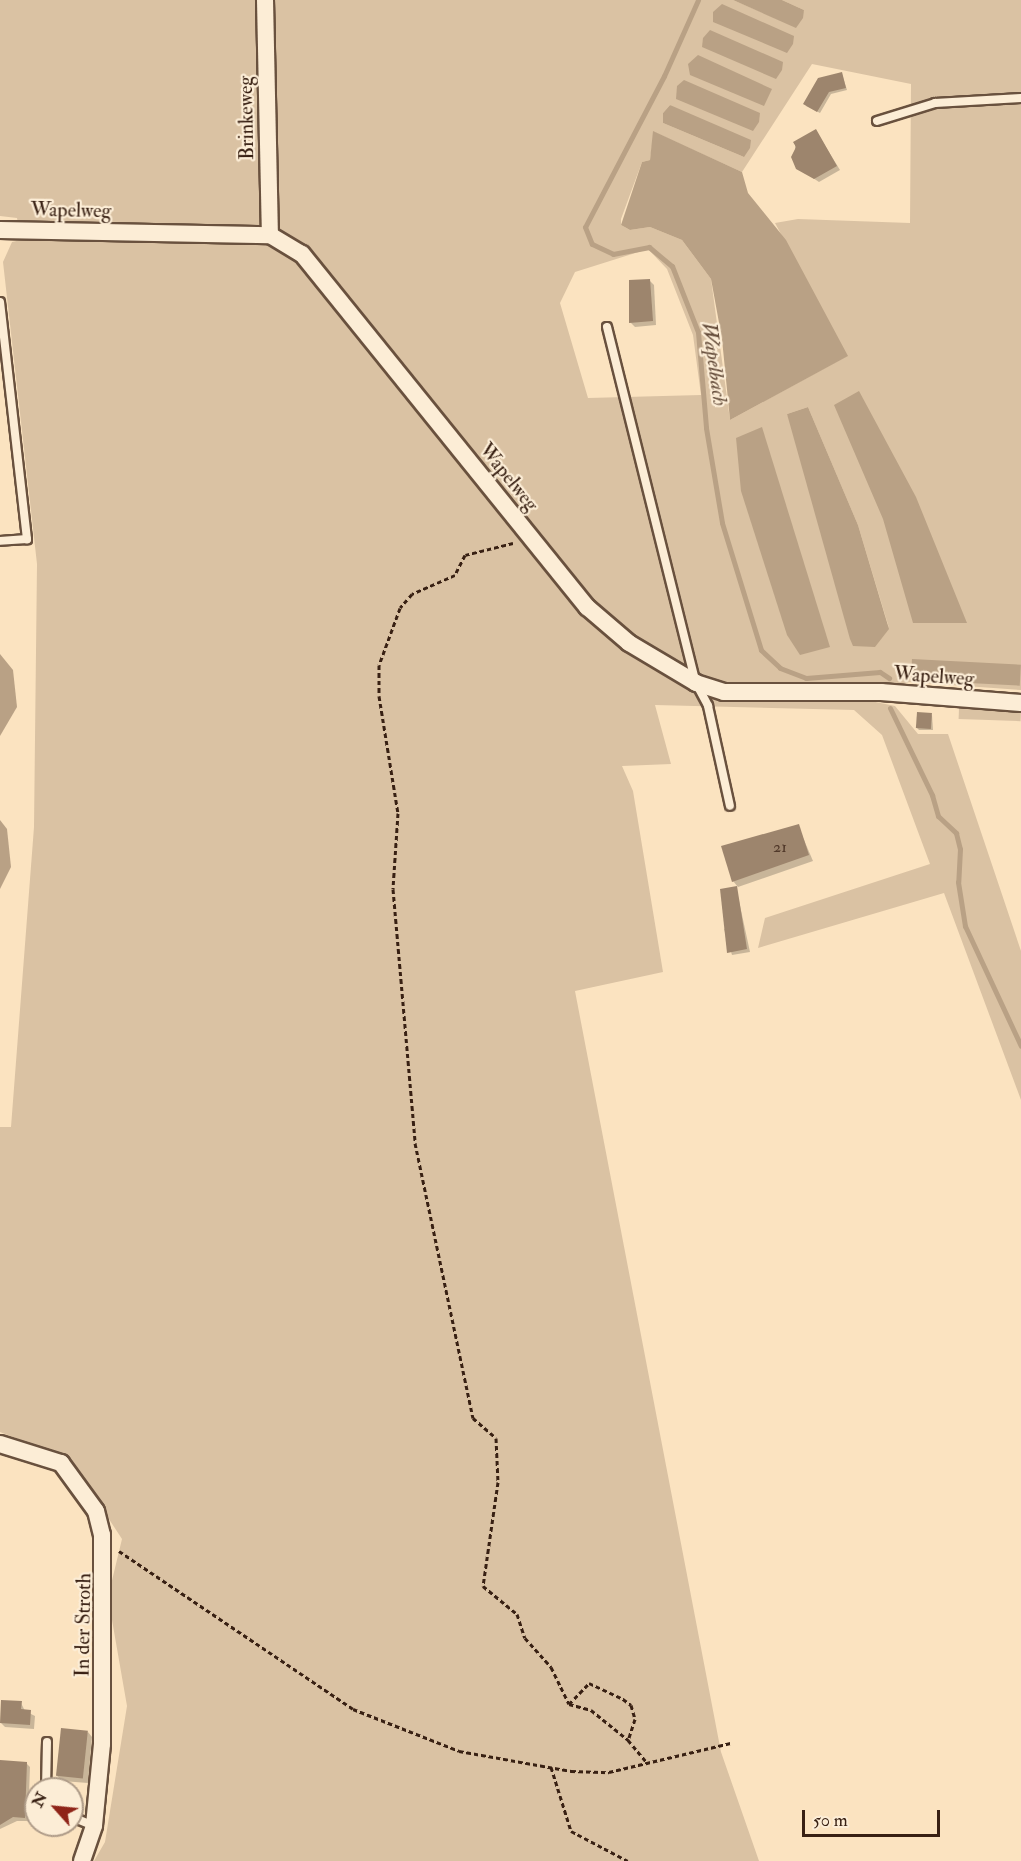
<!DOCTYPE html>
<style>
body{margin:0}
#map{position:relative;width:1021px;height:1861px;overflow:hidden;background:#fbe3c0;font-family:"IM FELL Double Pica",serif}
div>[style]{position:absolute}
.green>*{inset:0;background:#dac2a3;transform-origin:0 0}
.water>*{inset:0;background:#b9a185;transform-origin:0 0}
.shadow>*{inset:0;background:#0003}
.stream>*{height:5px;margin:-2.5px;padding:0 2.5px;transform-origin:2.5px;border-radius:2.5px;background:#b9a185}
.building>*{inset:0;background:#9d856d;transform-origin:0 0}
.path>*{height:3px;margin-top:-1.5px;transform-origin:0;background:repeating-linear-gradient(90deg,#382013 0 4.5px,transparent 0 7.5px)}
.roads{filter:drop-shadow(2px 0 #69513e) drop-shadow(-2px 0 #69513e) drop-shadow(0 2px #69513e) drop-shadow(0 -2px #69513e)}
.service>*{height:8px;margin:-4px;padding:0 4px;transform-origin:4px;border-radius:4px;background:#fcedd6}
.minor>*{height:16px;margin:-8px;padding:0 8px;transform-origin:8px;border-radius:8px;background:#fcedd6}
span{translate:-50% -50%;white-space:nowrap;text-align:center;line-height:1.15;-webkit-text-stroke:4.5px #fcedd6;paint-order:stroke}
.number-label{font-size:16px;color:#51392a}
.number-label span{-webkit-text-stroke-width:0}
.street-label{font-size:20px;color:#382013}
.water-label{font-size:21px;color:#654d3b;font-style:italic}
.north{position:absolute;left:24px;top:1777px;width:60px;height:60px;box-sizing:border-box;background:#fcedd6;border:2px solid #ae9b88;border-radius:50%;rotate:297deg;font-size:16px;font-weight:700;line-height:24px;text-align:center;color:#382013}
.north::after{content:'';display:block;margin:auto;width:21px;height:27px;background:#8f2418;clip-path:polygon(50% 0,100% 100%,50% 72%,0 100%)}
.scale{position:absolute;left:802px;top:1810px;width:138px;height:27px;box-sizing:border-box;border:3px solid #382013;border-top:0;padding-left:8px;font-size:18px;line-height:21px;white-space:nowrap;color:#382013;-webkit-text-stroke:4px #fcedd6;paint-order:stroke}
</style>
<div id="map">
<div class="green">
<i style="clip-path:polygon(evenodd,0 0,733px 0,796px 27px,804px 10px,782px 0,1021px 0,1021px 690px,909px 682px,861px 699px,895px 706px,918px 734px,948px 734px,1021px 951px,1021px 1100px,944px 893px,758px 948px,765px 918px,930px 864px,882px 735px,854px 710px,655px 705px,671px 764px,622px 766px,633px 791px,663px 972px,575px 991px,721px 1752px,759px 1861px,94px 1861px,105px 1842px,127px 1706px,108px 1597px,122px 1539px,69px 1458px,0 1432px,0 1127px,11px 1127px,34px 827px,37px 564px,3px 262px,12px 242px,21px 240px,17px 218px,0 216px,0 0,812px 64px,911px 84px,910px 223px,798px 219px,775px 223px,847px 356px,730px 420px,711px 279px,682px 240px,650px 227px,630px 230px,621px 225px,621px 219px,642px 162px,650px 160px,654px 132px,742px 172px,812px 64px,0 0,670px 105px,744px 157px,663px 123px,663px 113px,670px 105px,0 0,648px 249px,667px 269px,693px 335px,701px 395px,588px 398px,560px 303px,575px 272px,648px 249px,0 0,808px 407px,858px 525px,889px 628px,787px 414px,808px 407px)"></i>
<i style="left:959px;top:708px;width:62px;height:11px;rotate:2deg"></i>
</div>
<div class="water">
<i style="clip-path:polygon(733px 0,782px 0,804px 10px,803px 18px,796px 28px)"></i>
<i style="clip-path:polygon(722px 4px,794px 36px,793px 44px,787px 53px,713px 22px,713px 12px)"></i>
<i style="clip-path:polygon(710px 30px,783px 62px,782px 70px,776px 79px,702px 47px,703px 38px)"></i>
<i style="clip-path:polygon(698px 55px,772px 89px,764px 106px,690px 75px,688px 64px)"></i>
<i style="clip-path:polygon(684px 80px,760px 113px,759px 122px,753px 131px,676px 99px,677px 86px)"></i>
<i style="clip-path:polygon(670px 105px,751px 140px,750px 148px,744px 157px,663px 123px,663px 113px)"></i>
<i style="clip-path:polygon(653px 131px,742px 172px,748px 193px,786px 240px,848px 356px,730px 420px,722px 339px,711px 279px,682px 240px,650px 227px,630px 230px,621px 225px,642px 162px,650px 160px)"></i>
<i style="clip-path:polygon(859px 391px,916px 497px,967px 623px,913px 623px,883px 519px,834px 405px)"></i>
<i style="clip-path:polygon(808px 407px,858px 525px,889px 629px,875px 647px,853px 646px,850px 639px,787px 414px)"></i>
<i style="clip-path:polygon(762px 427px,830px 647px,800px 655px,787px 635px,741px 491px,736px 438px)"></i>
<i style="clip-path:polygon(0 654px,13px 670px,17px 707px,0 736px)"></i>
<i style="left:912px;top:659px;width:109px;height:21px;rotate:3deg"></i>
<i style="clip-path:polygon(0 820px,7px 829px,11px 867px,0 889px)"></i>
</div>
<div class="shadow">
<i style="clip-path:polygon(842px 74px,847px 90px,831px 94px,820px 113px,806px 106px)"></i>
<i style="clip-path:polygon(816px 131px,840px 170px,819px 182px,795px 166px,795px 143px)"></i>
<i style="clip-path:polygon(649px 280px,654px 285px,656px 325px,635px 327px,630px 322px)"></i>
<i style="clip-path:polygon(932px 715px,933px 730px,919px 730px,917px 728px)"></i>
<i style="clip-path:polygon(798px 826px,813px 861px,738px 887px,733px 881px)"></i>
<i style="clip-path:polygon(736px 887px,750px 952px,732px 955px,724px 929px,729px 928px)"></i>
<i style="clip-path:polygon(21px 1703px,25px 1711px,35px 1716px,34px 1729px,5px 1727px,1px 1723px)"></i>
<i style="clip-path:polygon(88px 1732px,92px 1737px,88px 1783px,62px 1781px,57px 1776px)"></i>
<i style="clip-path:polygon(0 1762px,26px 1763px,30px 1767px,28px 1821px,17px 1821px,0 1829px)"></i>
</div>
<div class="stream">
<i style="left:698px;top:0;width:83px;rotate:114.1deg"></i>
<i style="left:664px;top:76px;width:170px;rotate:117.6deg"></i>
<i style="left:585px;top:227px;width:18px;rotate:68deg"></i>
<i style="left:592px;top:244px;width:23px;rotate:25deg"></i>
<i style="left:613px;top:254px;width:37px;rotate:-11deg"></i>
<i style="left:649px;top:247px;width:30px;rotate:40deg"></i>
<i style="left:672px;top:266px;width:71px;rotate:68.5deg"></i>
<i style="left:698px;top:332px;width:96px;rotate:85.2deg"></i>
<i style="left:706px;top:428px;width:96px;rotate:80.4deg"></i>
<i style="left:722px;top:523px;width:133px;rotate:72.9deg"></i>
<i style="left:761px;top:650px;width:26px;rotate:43deg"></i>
<i style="left:780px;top:668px;width:28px;rotate:21deg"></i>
<i style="left:806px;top:678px;width:74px;rotate:-4.6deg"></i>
<i style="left:880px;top:672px;width:11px;rotate:34deg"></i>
<i style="left:890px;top:708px;width:97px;rotate:64.2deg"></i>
<i style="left:932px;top:795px;width:22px;rotate:74deg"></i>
<i style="left:938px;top:816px;width:25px;rotate:43deg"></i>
<i style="left:956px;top:833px;width:16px;rotate:76deg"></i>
<i style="left:960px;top:849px;width:33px;rotate:93deg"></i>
<i style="left:958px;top:882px;width:45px;rotate:81deg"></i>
<i style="left:965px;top:926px;width:132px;rotate:65deg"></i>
</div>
<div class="building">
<i style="clip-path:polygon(842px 72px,846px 88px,829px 92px,817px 112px,803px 104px,818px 78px)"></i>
<i style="clip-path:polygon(816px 129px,837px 166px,814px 179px,796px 169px,791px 157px,796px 147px,793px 142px)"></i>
<i style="clip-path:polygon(650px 279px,653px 321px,629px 323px,629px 280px)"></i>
<i style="left:917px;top:712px;width:15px;height:16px;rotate:4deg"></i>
<i style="clip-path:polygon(799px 824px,809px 855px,732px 882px,721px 846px)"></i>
<i style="clip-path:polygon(737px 886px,747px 949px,727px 953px,720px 889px)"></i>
<i style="clip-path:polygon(1px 1700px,22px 1701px,21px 1709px,31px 1710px,30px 1725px,0 1723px)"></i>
<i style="left:61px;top:1728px;width:27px;height:48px;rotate:6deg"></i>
<i style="clip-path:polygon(0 1760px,27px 1762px,25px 1818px,13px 1817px,0 1825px)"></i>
</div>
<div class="path">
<i style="left:513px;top:543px;width:49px;rotate:166deg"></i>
<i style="left:465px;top:555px;width:22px;rotate:117deg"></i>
<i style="left:455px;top:575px;width:47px;rotate:156.2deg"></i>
<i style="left:412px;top:594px;width:18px;rotate:131deg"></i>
<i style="left:400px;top:608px;width:61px;rotate:110.2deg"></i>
<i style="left:379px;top:665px;width:31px;rotate:90deg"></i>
<i style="left:379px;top:696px;width:119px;rotate:80.8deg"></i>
<i style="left:398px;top:813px;width:76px;rotate:93.8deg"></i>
<i style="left:393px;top:889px;width:255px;rotate:85deg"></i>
<i style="left:415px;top:1143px;width:281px;rotate:78.1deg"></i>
<i style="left:473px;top:1418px;width:30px;rotate:41deg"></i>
<i style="left:496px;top:1438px;width:44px;rotate:87.4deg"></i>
<i style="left:498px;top:1482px;width:105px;rotate:98.2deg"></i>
<i style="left:483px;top:1586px;width:44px;rotate:39.5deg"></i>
<i style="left:517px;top:1614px;width:25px;rotate:72deg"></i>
<i style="left:525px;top:1638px;width:39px;rotate:48deg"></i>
<i style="left:551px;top:1667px;width:41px;rotate:64.1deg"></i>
<i style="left:569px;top:1704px;width:23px;rotate:15deg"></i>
<i style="left:591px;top:1710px;width:48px;rotate:39deg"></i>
<i style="left:628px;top:1740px;width:31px;rotate:50deg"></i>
<i style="left:119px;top:1551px;width:282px;rotate:34deg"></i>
<i style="left:353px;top:1709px;width:114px;rotate:21.6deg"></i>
<i style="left:459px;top:1751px;width:114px;rotate:10.1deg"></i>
<i style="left:571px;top:1771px;width:38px;rotate:2deg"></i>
<i style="left:609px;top:1772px;width:125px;rotate:-13.4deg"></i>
<i style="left:569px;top:1704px;width:29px;rotate:-46deg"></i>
<i style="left:589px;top:1683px;width:38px;rotate:25deg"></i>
<i style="left:623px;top:1699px;width:10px;rotate:37deg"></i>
<i style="left:631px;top:1705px;width:15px;rotate:74deg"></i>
<i style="left:635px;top:1719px;width:22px;rotate:108deg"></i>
<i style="left:551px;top:1767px;width:67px;rotate:72.6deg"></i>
<i style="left:571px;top:1831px;width:64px;rotate:27.8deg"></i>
</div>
<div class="roads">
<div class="service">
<i style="left:877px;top:121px;width:61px;rotate:-17.2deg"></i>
<i style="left:935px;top:103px;width:86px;rotate:-3.3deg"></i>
<i style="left:0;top:302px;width:239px;rotate:83.5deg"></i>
<i style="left:27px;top:539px;width:27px;rotate:176deg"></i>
<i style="left:607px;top:327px;width:367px;rotate:76deg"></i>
<i style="left:696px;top:683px;width:26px;rotate:62deg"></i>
<i style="left:708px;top:706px;width:102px;rotate:77.6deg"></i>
<i style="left:46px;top:1789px;width:47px;rotate:-88.8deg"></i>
<i style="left:72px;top:1817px;width:24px;rotate:22deg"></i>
</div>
<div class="minor">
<i style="left:265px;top:0;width:235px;rotate:88.8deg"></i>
<i style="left:0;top:230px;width:270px;rotate:1.1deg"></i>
<i style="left:270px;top:235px;width:37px;rotate:31deg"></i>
<i style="left:302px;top:254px;width:454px;rotate:51.1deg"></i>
<i style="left:587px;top:607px;width:55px;rotate:40.6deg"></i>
<i style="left:629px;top:643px;width:78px;rotate:30.8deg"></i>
<i style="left:696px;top:683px;width:29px;rotate:18deg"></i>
<i style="left:724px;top:692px;width:157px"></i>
<i style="left:881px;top:692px;width:140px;rotate:4.5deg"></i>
<i style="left:0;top:1444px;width:64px;rotate:17.3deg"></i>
<i style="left:61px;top:1463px;width:59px;rotate:53.9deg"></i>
<i style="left:96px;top:1511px;width:25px;rotate:76deg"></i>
<i style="left:102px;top:1535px;width:209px;rotate:90deg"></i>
<i style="left:102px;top:1744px;width:82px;rotate:95.6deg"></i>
<i style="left:94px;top:1826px;width:37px;rotate:109deg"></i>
</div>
</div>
<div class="number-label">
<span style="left:780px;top:847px">21</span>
</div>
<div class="street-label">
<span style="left:246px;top:118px;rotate:-91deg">Brinkeweg</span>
<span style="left:71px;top:210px;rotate:1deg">Wapelweg</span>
<span style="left:509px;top:477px;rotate:51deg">Wapelweg</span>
<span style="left:934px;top:676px;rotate:4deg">Wapelweg</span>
<span style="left:83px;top:1625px;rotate:-89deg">In der Stroth</span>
</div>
<div class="water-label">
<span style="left:714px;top:364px;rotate:82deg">Wapelbach</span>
</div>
<div class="north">N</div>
<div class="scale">50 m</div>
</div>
